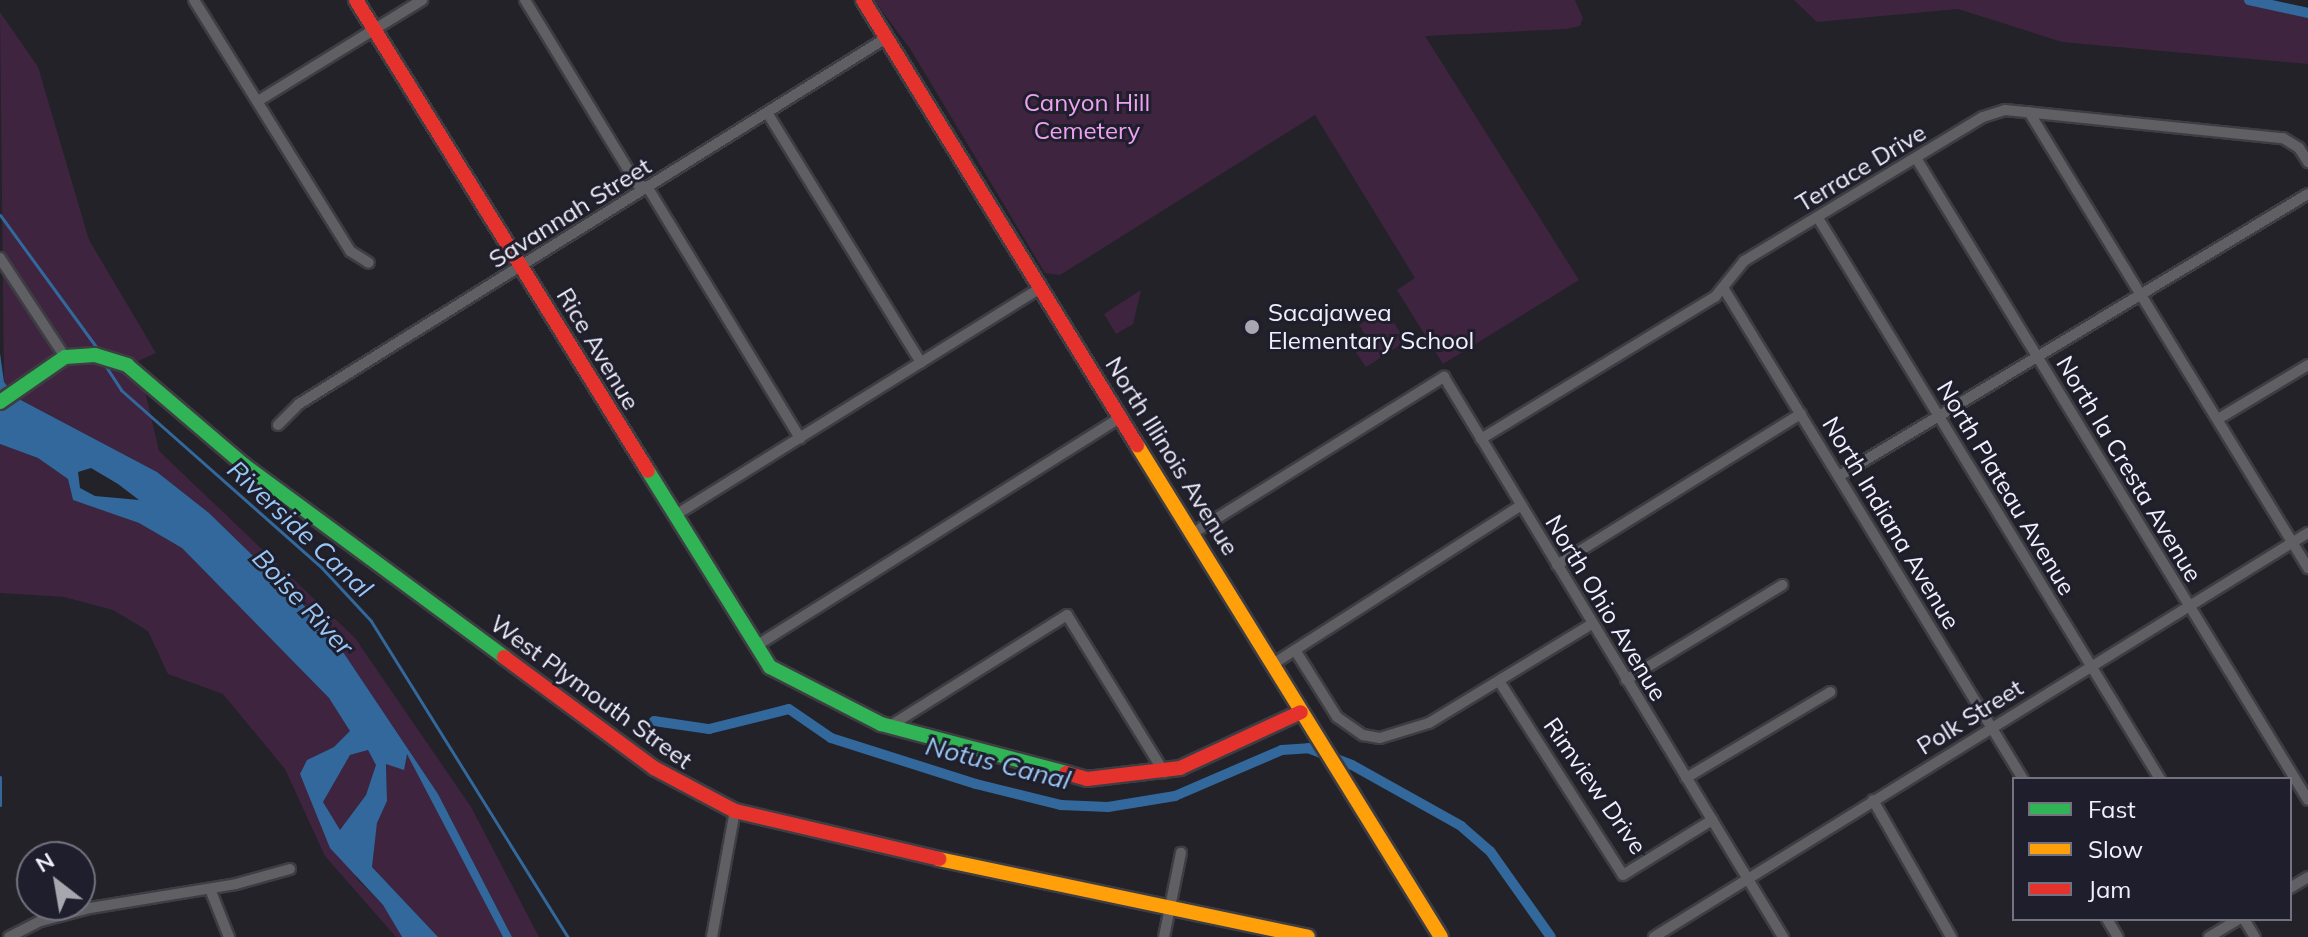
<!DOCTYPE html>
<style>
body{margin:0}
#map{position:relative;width:2308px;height:937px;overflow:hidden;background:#222228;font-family:Mulish,sans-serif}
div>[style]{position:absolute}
.green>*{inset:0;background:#3f2440}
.water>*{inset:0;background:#33689c}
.stream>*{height:3px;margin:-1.5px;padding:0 1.5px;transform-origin:1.5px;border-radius:1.5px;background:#33689c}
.canal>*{height:10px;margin:-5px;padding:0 5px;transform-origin:5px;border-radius:5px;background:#33689c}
.roads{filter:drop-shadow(2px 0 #3d3d43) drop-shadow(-2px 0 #3d3d43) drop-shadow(0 2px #3d3d43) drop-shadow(0 -2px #3d3d43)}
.street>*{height:10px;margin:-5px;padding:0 5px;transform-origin:5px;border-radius:5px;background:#5f5f64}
.fast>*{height:14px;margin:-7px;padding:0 7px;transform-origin:7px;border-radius:7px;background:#30b455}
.slow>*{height:14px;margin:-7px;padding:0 7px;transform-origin:7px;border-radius:7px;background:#ff9f0a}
.jam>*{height:14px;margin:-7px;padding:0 7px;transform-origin:7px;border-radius:7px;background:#e5322d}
.dots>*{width:22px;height:22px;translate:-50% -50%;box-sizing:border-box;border:4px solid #1f1e2c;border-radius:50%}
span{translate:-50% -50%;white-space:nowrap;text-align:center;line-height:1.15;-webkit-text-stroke:6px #1f1e2c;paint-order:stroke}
.park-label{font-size:24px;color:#efa1f1}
.street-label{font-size:24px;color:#f0effa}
.poi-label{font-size:24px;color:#f0effa}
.left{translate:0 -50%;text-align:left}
.water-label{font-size:26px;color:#9ac7f6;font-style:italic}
.legend{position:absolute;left:2012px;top:777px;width:280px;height:144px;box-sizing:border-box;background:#1f1e2c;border:2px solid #73727e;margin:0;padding:10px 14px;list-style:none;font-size:24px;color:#f0effa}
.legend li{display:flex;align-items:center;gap:16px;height:40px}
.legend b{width:40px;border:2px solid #73727e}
.north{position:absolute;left:16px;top:841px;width:80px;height:80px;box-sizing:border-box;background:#1f1e2c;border:2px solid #73727e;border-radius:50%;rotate:329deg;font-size:22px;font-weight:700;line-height:32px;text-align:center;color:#f0effa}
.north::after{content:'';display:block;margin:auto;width:28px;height:36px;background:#a8a7b0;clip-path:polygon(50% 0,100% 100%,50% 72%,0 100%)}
</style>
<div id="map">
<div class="green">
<i style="clip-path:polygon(874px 0,1575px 0,1583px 18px,1580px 26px,1566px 29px,1425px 36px,1579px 280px,1443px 364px,1397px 290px,1415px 278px,1315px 115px,1060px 275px,1045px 273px,911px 50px)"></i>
<i style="clip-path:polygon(1794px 0,2258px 0,2308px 11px,2308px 64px,2062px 42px,1958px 9px,1817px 22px)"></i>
<i style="clip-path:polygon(0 12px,38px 67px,89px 240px,156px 353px,138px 361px,159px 451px,355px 638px,471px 807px,539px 937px,512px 937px,438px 794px,327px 628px,209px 513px,157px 472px,17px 398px,4px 382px)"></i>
<i style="clip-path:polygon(1141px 290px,1133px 324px,1116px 334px,1104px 314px)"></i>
<i style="clip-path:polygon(1384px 308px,1406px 341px,1366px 367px,1355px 351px,1376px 338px,1369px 341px,1359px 325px)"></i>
<i style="clip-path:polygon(0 444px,38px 458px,68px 479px,73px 500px,139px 523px,182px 548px,329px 698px,351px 731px,334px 747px,307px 760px,300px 775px,358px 880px,383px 905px,402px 937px,396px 937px,325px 856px,285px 769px,223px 694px,168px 674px,148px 631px,113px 610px,64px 597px,0 593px)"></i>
<i style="clip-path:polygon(368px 750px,377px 765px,366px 795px,340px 831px,323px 802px,350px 755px)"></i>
<i style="clip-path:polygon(407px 753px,433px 796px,503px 937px,438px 937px,372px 867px,377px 823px,387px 801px,386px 763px,404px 761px)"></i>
</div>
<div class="water">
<i style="clip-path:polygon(evenodd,0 353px,4px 382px,17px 398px,157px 472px,209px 513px,327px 628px,438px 794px,512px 937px,503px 937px,407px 754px,404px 770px,386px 764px,387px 801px,377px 823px,372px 867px,438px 937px,402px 937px,383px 905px,330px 848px,300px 774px,307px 760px,334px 747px,350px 731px,329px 698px,182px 548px,139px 523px,73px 500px,68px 479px,38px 458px,0 444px,0 353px,91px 468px,118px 484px,139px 500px,95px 496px,80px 488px,78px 472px,91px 468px,0 353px,368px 750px,376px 765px,366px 795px,340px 830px,323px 802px,350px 755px,368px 750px)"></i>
</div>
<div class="stream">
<i style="left:0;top:215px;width:168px;rotate:53.9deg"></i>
<i style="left:103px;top:362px;width:33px;rotate:57deg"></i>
<i style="left:121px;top:390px;width:268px;rotate:41.5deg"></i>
<i style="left:322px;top:568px;width:72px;rotate:47.2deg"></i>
<i style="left:371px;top:621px;width:372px;rotate:58.1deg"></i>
<i style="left:0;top:777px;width:28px;rotate:90deg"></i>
</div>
<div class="canal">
<i style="left:2249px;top:0;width:60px;rotate:12.4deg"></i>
<i style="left:654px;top:721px;width:56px;rotate:8.3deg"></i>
<i style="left:709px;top:729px;width:82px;rotate:-14deg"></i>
<i style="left:789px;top:709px;width:51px;rotate:34.6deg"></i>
<i style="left:831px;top:738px;width:152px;rotate:17.6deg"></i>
<i style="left:976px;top:784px;width:88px;rotate:13.9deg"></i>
<i style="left:1061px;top:805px;width:47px;rotate:2.4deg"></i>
<i style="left:1108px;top:807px;width:68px;rotate:-9.3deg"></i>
<i style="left:1175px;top:796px;width:116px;rotate:-23.3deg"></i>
<i style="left:1282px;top:750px;width:26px;rotate:-4deg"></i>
<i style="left:1308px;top:748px;width:47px;rotate:21.1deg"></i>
<i style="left:1352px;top:765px;width:125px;rotate:29.2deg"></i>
<i style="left:1461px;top:826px;width:38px;rotate:41deg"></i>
<i style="left:1490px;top:851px;width:105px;rotate:54.7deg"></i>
</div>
<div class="roads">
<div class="street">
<i style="left:194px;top:0;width:296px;rotate:58.1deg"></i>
<i style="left:350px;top:251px;width:22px;rotate:32deg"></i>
<i style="left:525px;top:0;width:215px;rotate:58.7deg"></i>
<i style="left:637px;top:184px;width:12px;rotate:20deg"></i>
<i style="left:648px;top:188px;width:293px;rotate:58.7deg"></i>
<i style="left:258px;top:101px;width:193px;rotate:-31.6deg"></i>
<i style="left:2029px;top:112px;width:535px;rotate:58.54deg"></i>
<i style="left:768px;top:114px;width:292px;rotate:58.4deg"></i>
<i style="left:1916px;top:158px;width:752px;rotate:58.59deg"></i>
<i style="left:1818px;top:218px;width:657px;rotate:58.63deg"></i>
<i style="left:0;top:258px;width:118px;rotate:56.7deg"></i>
<i style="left:1724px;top:289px;width:574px;rotate:58.61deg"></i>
<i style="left:2218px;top:419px;width:105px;rotate:-31deg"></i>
<i style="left:278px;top:425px;width:30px;rotate:-45deg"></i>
<i style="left:299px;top:404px;width:692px;rotate:-31.94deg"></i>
<i style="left:1481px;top:439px;width:274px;rotate:-31.3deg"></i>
<i style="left:1715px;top:297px;width:46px;rotate:-51.1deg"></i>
<i style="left:1744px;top:261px;width:279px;rotate:-31.1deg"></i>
<i style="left:1983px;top:117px;width:23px;rotate:-18deg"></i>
<i style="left:2005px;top:110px;width:279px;rotate:5.8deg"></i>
<i style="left:2283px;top:138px;width:19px;rotate:32deg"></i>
<i style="left:2299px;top:148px;width:17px;rotate:57deg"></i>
<i style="left:1839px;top:476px;width:547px;rotate:-31.02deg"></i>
<i style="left:674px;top:516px;width:432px;rotate:-31.9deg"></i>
<i style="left:1193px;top:533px;width:296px;rotate:-31.9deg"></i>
<i style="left:1444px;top:377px;width:655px;rotate:58.81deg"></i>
<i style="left:1557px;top:565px;width:287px;rotate:-31.8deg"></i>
<i style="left:756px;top:646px;width:432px;rotate:-32.1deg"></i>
<i style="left:1295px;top:650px;width:79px;rotate:57.9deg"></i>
<i style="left:1337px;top:717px;width:32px;rotate:35deg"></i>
<i style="left:1363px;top:735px;width:17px;rotate:10deg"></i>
<i style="left:1380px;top:738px;width:51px;rotate:-17deg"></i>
<i style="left:1429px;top:723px;width:191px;rotate:-31.3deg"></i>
<i style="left:1273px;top:664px;width:295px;rotate:-32.6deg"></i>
<i style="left:1626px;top:680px;width:183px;rotate:-31.3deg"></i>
<i style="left:1499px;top:681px;width:230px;rotate:57.4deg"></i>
<i style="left:1623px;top:875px;width:105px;rotate:-31.7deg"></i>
<i style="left:890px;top:726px;width:209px;rotate:-32.1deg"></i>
<i style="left:1067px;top:615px;width:185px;rotate:58.3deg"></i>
<i style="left:1686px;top:778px;width:168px;rotate:-30.8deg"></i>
<i style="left:1873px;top:800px;width:158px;rotate:60.3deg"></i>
<i style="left:2290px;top:888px;width:21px;rotate:-31deg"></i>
<i style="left:210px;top:889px;width:52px;rotate:68.4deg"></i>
<i style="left:2107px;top:919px;width:21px;rotate:59deg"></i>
<i style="left:2244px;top:919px;width:21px;rotate:59deg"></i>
<i style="left:9px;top:937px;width:36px;rotate:-27deg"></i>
<i style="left:41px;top:921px;width:51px;rotate:-14.9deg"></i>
<i style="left:90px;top:908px;width:148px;rotate:-9.3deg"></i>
<i style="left:236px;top:884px;width:56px;rotate:-15.5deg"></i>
<i style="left:712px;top:937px;width:128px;rotate:-79.7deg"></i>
<i style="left:1164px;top:937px;width:86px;rotate:-78.6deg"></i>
<i style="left:1654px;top:937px;width:769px;rotate:-31.71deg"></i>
<i style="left:2209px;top:937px;width:35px;rotate:-31deg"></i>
</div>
<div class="fast">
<i style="left:0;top:402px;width:79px;rotate:-34.7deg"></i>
<i style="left:65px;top:357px;width:30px;rotate:-4deg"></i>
<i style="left:95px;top:355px;width:34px;rotate:17deg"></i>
<i style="left:127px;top:365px;width:154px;rotate:40.5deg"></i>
<i style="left:244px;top:465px;width:323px;rotate:36.4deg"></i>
<i style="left:648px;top:471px;width:231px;rotate:58.1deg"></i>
<i style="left:770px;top:667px;width:125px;rotate:27.2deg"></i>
<i style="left:881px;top:724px;width:191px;rotate:14.8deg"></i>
</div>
<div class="slow">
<i style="left:1137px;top:445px;width:578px;rotate:58.29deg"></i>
<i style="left:939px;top:859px;width:377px;rotate:11.9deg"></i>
</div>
<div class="jam">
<i style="left:356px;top:0;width:554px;rotate:58.2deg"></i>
<i style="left:863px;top:0;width:523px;rotate:58.38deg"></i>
<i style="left:504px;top:657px;width:187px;rotate:36.5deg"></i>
<i style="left:654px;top:768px;width:92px;rotate:28deg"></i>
<i style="left:735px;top:811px;width:210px;rotate:13.2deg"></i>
<i style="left:1066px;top:773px;width:22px;rotate:16deg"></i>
<i style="left:1087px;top:779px;width:94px;rotate:-6.7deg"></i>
<i style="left:1180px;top:768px;width:133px;rotate:-24.8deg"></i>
</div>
</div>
<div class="dots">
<i style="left:1252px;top:327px;background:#a8a7b0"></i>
</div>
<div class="park-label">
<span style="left:1087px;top:117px">Canyon Hill<br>Cemetery</span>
</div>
<div class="street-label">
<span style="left:1861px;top:168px;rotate:-31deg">Terrace Drive</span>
<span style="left:570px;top:213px;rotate:-32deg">Savannah Street</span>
<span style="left:598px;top:349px;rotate:59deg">Rice Avenue</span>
<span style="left:1172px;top:456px;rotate:58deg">North Illinois Avenue</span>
<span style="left:2129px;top:469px;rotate:59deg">North la Cresta Avenue</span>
<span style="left:2006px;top:488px;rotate:59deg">North Plateau Avenue</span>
<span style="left:1891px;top:523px;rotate:59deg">North Indiana Avenue</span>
<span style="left:1606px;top:608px;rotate:59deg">North Ohio Avenue</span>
<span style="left:591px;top:692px;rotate:36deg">West Plymouth Street</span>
<span style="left:1970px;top:717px;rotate:-32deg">Polk Street</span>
<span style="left:1595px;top:786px;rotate:55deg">Rimview Drive</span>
</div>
<div class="poi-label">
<span class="left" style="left:1268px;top:327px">Sacajawea<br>Elementary School</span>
</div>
<div class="water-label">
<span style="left:300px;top:529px;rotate:43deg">Riverside Canal</span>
<span style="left:303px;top:602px;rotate:47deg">Boise River</span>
<span style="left:998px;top:763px;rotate:14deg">Notus Canal</span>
</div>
<ul class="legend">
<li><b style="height:10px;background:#30b455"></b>Fast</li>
<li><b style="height:10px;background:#ff9f0a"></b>Slow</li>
<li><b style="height:10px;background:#e5322d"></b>Jam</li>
</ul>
<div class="north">N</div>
</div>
